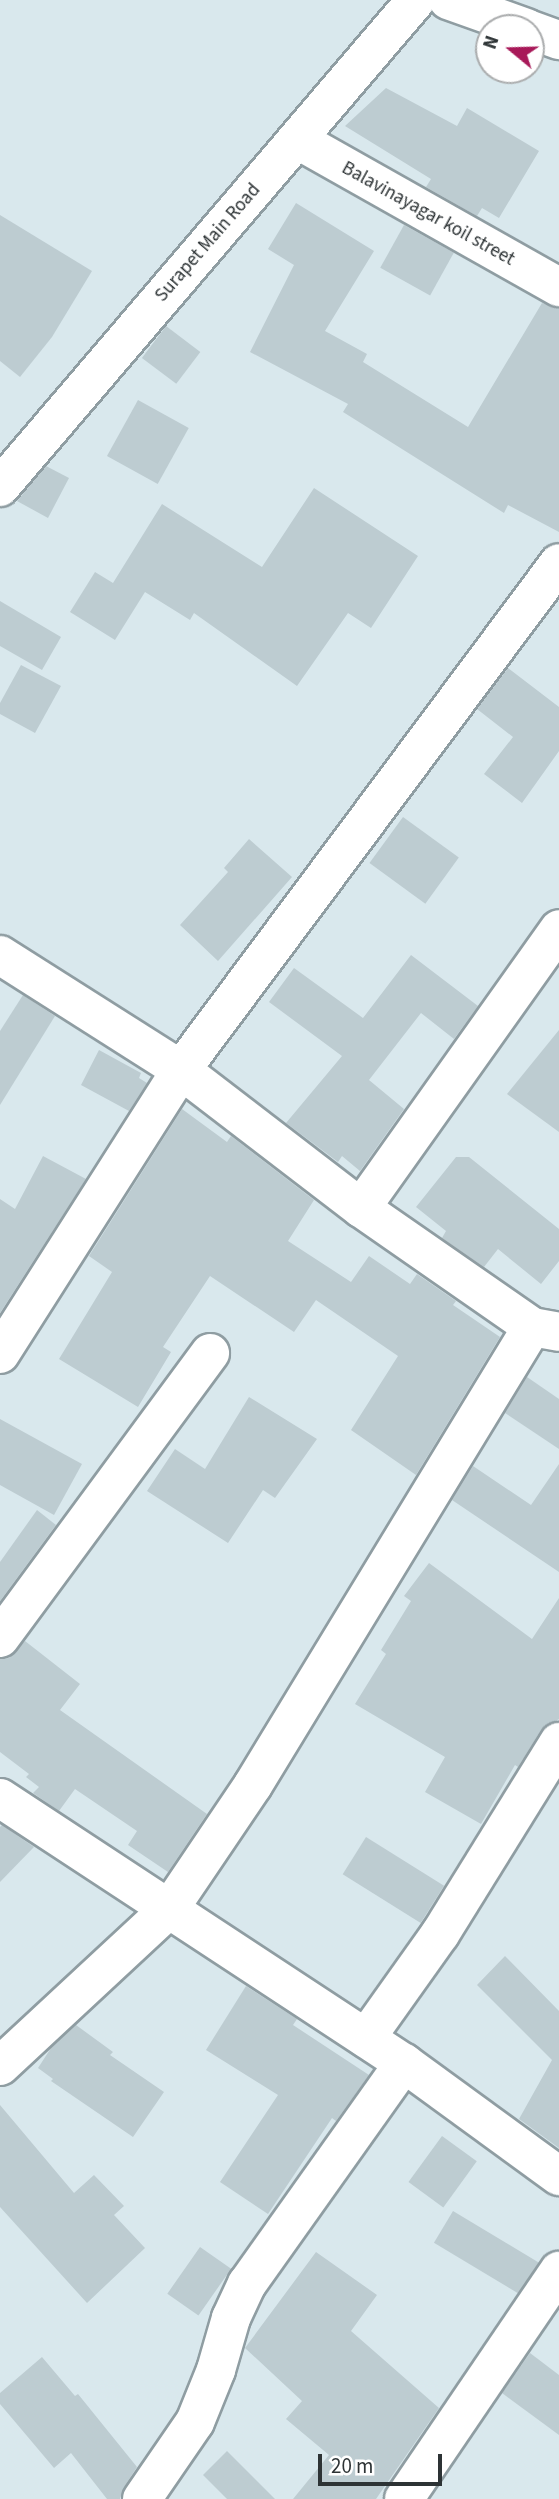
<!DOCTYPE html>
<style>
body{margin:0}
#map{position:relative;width:559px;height:2499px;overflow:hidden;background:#d9e8ed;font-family:"Source Sans 3",sans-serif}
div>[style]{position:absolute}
.building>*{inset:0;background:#bdccd1;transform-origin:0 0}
.roads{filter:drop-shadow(2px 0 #8f9da2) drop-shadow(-2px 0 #8f9da2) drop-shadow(0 2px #8f9da2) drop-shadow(0 -2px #8f9da2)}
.minor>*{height:38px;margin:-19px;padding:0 19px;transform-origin:19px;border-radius:19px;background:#fff}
.major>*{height:38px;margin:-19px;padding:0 19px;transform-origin:19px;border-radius:19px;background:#fff}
span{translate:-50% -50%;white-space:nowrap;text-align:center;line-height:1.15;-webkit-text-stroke:6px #fff;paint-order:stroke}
.street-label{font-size:19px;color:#2d3335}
.north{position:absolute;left:475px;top:14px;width:70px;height:70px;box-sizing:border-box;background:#fff;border:2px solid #abadae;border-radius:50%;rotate:289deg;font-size:19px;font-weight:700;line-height:28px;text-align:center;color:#2d3335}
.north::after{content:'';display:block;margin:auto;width:24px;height:32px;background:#a81959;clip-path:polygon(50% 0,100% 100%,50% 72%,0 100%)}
.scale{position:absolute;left:318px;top:2454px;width:124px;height:32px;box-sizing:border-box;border:4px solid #2d3335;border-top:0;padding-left:9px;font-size:21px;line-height:24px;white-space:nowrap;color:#2d3335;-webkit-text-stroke:5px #fff;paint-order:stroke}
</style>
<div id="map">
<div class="building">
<i style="clip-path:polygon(386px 88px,457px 126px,467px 108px,539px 151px,499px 218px,482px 208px,477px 216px,426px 187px,431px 179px,345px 126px)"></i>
<i style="clip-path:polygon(296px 203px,374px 251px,325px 331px,367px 354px,363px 362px,468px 427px,542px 303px,559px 309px,559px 532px,508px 505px,504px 513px,343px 412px,348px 404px,250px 352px,294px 265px,268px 249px)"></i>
<i style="clip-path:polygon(0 215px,92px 271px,52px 337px,20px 377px,0 361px)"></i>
<i style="left:404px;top:225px;width:57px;height:49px;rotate:29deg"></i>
<i style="left:166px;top:326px;width:43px;height:40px;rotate:37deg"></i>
<i style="left:138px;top:400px;width:58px;height:64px;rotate:29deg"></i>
<i style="clip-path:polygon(46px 466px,69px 478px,48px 518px,17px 501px)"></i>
<i style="clip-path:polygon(314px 488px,418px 556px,371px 628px,348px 613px,297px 686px,194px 613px,190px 620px,145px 592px,115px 640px,70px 612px,95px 572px,113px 583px,162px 504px,262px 567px)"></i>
<i style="clip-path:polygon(0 601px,61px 637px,42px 670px,0 646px)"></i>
<i style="clip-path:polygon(21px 665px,61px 686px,35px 733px,0 714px,0 703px)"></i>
<i style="clip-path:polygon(508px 668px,559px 707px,559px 751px,522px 803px,484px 774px,513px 737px,477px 709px)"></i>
<i style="left:403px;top:817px;width:69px;height:57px;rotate:36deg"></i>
<i style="clip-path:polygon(249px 839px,292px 877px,218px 961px,180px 925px,228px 872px,224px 868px)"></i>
<i style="clip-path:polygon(411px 955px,478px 1006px,454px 1039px,421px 1013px,369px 1080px,404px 1109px,360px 1171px,342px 1156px,338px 1162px,286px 1123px,342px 1056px,269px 1002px,294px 968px,363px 1018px)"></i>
<i style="clip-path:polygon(23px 995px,55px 1016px,0 1105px,0 1031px)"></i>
<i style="clip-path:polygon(559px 1030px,559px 1132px,507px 1094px)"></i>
<i style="clip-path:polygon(99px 1050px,141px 1073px,139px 1078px,147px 1083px,129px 1111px,81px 1085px)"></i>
<i style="clip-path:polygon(182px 1109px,227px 1142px,231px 1136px,314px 1200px,288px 1241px,351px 1282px,369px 1256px,410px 1284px,417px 1274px,456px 1301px,453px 1305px,500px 1337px,416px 1475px,351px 1430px,398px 1356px,316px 1300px,294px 1332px,210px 1276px,163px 1347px,171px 1352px,138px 1407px,59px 1359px,112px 1272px,89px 1256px)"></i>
<i style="clip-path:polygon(43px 1156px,86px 1179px,0 1313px,0 1199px,15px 1209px)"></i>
<i style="clip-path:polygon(456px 1157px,469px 1157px,559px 1229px,559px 1261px,541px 1284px,498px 1249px,484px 1267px,442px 1238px,446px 1231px,416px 1207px)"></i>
<i style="clip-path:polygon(527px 1377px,559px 1399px,559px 1449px,505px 1413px)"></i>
<i style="clip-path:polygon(249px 1397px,317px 1439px,275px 1498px,263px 1490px,228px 1543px,147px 1491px,175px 1449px,205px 1469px)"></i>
<i style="clip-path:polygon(0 1419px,82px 1464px,54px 1515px,0 1485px)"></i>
<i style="clip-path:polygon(559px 1464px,559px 1572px,452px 1500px,473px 1466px,531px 1505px)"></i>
<i style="clip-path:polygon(37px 1510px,56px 1525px,0 1601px,0 1562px)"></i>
<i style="clip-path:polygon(429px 1563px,532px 1639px,559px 1598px,559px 1719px,541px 1730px,518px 1767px,515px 1765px,481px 1824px,425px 1792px,445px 1757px,355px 1704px,386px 1654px,381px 1650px,411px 1601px,404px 1596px)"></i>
<i style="clip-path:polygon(25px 1641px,80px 1684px,60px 1710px,207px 1814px,168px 1872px,128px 1845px,137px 1831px,75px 1789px,59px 1811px,33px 1793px,39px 1787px,26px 1777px,29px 1774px,0 1752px,0 1659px,9px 1658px)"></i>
<i style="clip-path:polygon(2px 1825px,34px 1847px,0 1882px,0 1827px)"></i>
<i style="left:366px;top:1837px;width:92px;height:44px;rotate:32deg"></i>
<i style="clip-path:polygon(505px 1956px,559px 2011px,559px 2148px,519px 2119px,552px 2060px,477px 1985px)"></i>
<i style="clip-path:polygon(246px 1986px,297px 2019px,293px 2025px,369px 2075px,336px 2121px,332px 2118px,268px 2214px,220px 2182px,278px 2095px,206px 2050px)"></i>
<i style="clip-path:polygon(76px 2025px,113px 2052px,110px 2055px,164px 2092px,133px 2137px,51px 2081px,53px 2079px,38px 2068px,51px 2048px)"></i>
<i style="clip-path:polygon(0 2105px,74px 2193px,94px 2175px,124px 2206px,114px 2215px,145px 2248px,87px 2303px,0 2207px)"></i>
<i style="left:442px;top:2136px;width:43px;height:57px;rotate:36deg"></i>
<i style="left:453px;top:2211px;width:100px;height:37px;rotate:31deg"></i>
<i style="left:200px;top:2247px;width:38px;height:57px;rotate:35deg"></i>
<i style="clip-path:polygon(316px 2252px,377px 2295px,351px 2331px,439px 2408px,376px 2499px,293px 2499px,329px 2455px,286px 2419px,302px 2401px,245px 2348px)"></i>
<i style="clip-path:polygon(530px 2353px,559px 2375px,559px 2435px,502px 2393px)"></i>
<i style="clip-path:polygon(42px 2357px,75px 2396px,78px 2394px,137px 2467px,124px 2487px,120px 2499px,107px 2499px,71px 2453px,54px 2468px,0 2404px,0 2393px)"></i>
<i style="clip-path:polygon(227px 2451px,275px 2499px,227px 2499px,203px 2475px)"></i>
</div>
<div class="roads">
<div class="minor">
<i style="left:448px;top:0;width:83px;rotate:19.7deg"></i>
<i style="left:531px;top:30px;width:30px;rotate:20deg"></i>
<i style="left:298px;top:140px;width:300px;rotate:29.4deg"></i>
<i style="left:0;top:955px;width:214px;rotate:32.4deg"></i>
<i style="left:181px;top:1070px;width:227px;rotate:37.5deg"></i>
<i style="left:361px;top:1208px;width:208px;rotate:34.8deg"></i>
<i style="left:361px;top:1208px;width:342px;rotate:-54.6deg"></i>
<i style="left:0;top:1354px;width:337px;rotate:-57.5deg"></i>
<i style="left:181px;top:1070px;width:632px;rotate:-53.29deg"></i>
<i style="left:0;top:1638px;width:354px;rotate:-53.6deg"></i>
<i style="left:0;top:1798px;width:483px;rotate:33.3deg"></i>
<i style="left:404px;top:2063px;width:192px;rotate:36.1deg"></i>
<i style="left:366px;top:2038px;width:128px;rotate:-54.6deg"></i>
<i style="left:440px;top:1934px;width:226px;rotate:-58.2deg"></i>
<i style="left:0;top:2066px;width:232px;rotate:-42.9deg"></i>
<i style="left:170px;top:1908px;width:148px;rotate:-56deg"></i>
<i style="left:253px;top:1785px;width:536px;rotate:-58.65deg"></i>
<i style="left:532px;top:1327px;width:27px;rotate:10deg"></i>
<i style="left:142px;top:2499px;width:93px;rotate:-55.5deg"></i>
<i style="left:195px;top:2422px;width:56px;rotate:-68deg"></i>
<i style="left:216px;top:2370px;width:54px;rotate:-73.9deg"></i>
<i style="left:231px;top:2318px;width:38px;rotate:-65deg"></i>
<i style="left:247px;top:2284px;width:271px;rotate:-54.6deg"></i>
<i style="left:404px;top:2499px;width:276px;rotate:-55.8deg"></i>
</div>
<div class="major">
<i style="left:0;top:487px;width:640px;rotate:-49.5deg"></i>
</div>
</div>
<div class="street-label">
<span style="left:428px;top:214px;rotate:29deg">Balavinayagar koil street</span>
<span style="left:208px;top:243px;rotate:-49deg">Surapet Main Road</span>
</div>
<div class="north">N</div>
<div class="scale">20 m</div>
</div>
